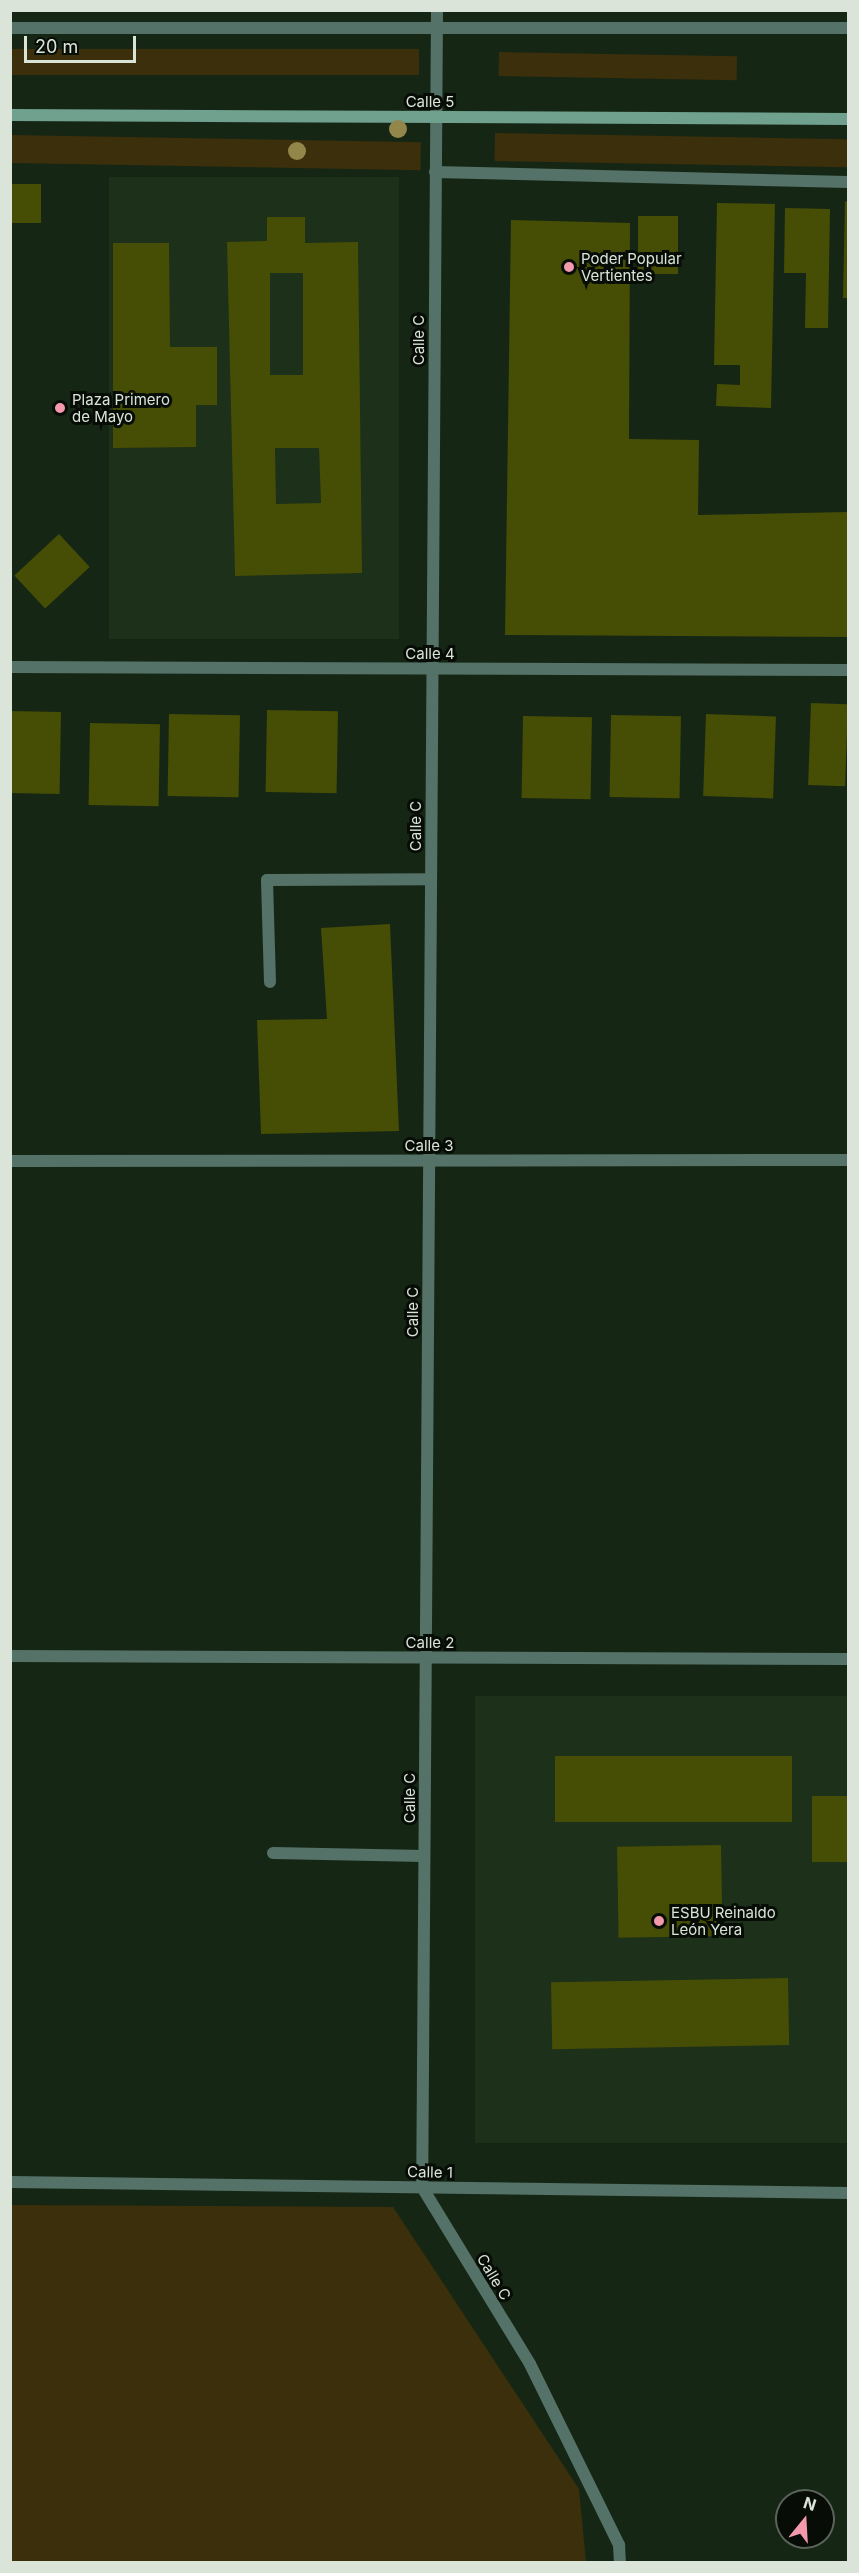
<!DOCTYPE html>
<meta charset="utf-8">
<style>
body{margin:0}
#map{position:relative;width:859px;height:2573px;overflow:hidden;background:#162615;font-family:Inter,sans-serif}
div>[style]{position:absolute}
.built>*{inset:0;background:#1c301a;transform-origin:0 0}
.green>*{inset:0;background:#3c2f0b;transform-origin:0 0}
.building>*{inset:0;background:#464d04;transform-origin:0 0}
.service>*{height:12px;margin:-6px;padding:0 6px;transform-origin:6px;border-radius:6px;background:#547267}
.minor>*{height:12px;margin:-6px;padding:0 6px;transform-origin:6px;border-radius:6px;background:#547267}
.tertiary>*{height:12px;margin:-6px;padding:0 6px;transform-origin:6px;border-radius:6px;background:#547267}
.secondary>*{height:12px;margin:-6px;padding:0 6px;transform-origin:6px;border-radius:6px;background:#6fa18e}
.trees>*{width:18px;height:18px;margin:-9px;border-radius:50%;background:#93864b}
.dots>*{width:16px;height:16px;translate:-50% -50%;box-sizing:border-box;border:3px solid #070d06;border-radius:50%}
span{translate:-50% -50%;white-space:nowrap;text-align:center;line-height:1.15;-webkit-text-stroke:6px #070d06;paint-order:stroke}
.street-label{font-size:15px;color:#dae4d9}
.poi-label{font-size:15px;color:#dae4d9}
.left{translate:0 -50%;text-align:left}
.frame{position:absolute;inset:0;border:12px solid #dae4d9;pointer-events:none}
.north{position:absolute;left:775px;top:2489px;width:60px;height:60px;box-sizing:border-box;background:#070d06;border:2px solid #5b635a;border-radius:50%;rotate:18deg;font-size:16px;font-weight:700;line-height:24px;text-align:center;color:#dae4d9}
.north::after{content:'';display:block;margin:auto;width:21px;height:27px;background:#f29aac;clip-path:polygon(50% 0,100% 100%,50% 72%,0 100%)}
.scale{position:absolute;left:24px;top:36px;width:112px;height:27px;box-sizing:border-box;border:3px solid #dae4d9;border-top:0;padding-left:8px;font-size:18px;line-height:21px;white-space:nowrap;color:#dae4d9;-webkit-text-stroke:4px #070d06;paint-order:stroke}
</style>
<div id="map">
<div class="built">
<i style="left:109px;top:177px;width:290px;height:462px"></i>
<i style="left:475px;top:1696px;width:373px;height:447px"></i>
</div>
<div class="green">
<i style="left:419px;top:49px;width:26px;height:408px;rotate:90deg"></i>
<i style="left:499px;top:52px;width:238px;height:24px;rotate:1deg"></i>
<i style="left:495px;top:133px;width:353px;height:28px;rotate:1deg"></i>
<i style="left:11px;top:135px;width:410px;height:28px;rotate:1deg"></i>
<i style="clip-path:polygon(11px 2205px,393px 2207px,579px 2489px,586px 2562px,11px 2562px)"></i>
</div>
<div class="building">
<i style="left:10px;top:184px;width:31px;height:39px"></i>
<i style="clip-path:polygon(845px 201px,848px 202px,848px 298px,843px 298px)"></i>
<i style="clip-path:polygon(717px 203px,775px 204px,771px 408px,716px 406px,717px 384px,740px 385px,740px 365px,714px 365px)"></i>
<i style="clip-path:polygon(785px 208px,830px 209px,828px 328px,805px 328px,806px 273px,784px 273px)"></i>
<i style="left:638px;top:216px;width:40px;height:58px"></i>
<i style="clip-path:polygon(evenodd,267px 217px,305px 217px,305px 243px,358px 242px,362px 573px,235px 576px,227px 242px,267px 241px,267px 217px,270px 273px,303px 273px,303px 375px,270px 375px,270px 273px,267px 217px,275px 448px,319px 448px,321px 503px,276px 504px,275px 448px)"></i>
<i style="clip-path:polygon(511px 220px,630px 223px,629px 439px,699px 440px,698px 515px,848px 512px,848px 637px,505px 635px)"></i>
<i style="clip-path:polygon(113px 243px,169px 243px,170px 347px,217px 347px,217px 405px,196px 405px,196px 447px,113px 448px)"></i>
<i style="left:59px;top:534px;width:45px;height:61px;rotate:47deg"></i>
<i style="left:811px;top:703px;width:37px;height:82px;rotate:2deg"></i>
<i style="left:267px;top:710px;width:71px;height:82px;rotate:1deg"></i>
<i style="left:10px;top:711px;width:51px;height:82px;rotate:1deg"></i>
<i style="left:169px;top:714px;width:71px;height:82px;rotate:1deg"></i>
<i style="left:706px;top:714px;width:70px;height:82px;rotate:2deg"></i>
<i style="left:611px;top:715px;width:70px;height:82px;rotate:1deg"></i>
<i style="left:523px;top:716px;width:69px;height:82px;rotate:1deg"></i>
<i style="left:90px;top:723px;width:70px;height:82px;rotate:1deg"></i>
<i style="clip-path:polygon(390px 924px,399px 1131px,261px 1134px,257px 1020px,327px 1019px,321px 928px)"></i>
<i style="left:792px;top:1756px;width:66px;height:237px;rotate:90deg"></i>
<i style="left:812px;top:1796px;width:36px;height:66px"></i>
<i style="left:721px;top:1845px;width:91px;height:104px;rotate:89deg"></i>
<i style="left:788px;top:1978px;width:67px;height:237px;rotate:89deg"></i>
</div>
<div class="service">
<i style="left:270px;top:982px;width:102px;rotate:-91.7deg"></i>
<i style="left:267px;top:880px;width:164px;rotate:-0.3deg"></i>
<i style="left:273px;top:1853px;width:151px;rotate:1.1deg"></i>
</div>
<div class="minor">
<i style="left:437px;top:10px;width:2177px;rotate:90.39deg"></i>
<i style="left:422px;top:2187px;width:207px;rotate:58.6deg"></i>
<i style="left:530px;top:2364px;width:202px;rotate:63.8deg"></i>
<i style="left:619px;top:2545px;width:17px;rotate:87deg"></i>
<i style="left:10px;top:28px;width:838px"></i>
<i style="left:435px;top:172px;width:413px;rotate:1.4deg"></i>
<i style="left:10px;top:667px;width:838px;rotate:0.21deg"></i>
<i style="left:10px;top:1161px;width:838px;rotate:-0.07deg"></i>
<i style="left:10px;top:1656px;width:838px;rotate:0.21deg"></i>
</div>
<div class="tertiary">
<i style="left:10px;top:2182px;width:838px;rotate:0.75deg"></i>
</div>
<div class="secondary">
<i style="left:10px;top:115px;width:838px;rotate:0.27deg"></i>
</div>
<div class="trees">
<i style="left:398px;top:129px"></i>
<i style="left:297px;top:151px"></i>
</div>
<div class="dots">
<i style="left:569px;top:267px;background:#f29aac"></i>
<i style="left:60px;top:408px;background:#f29aac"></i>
<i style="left:659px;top:1921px;background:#f29aac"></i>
</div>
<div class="street-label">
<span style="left:430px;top:102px">Calle 5</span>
<span style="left:419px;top:340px;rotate:-90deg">Calle C</span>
<span style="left:430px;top:654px">Calle 4</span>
<span style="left:416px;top:826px;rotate:-90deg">Calle C</span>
<span style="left:429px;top:1146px">Calle 3</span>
<span style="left:413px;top:1312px;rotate:-90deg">Calle C</span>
<span style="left:430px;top:1643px">Calle 2</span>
<span style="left:410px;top:1798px;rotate:-90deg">Calle C</span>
<span style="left:430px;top:2172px;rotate:1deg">Calle 1</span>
<span style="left:494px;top:2277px;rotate:59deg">Calle C</span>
</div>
<div class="poi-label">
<span class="left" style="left:581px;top:267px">Poder Popular<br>Vertientes</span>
<span class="left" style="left:72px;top:408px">Plaza Primero<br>de Mayo</span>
<span class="left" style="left:671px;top:1921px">ESBU Reinaldo<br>León Yera</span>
</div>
<div class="frame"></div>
<div class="north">N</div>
<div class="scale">20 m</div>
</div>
